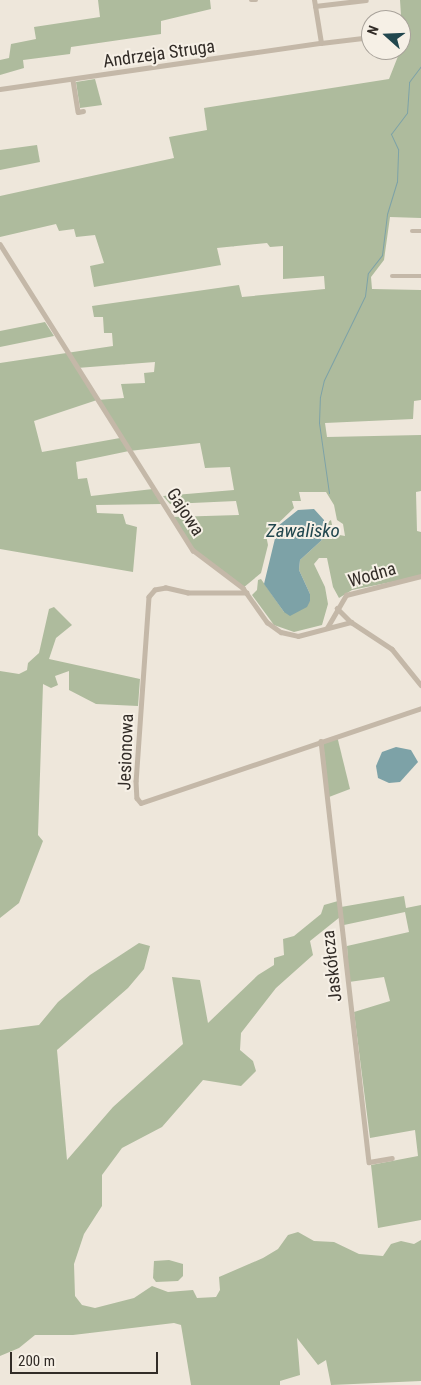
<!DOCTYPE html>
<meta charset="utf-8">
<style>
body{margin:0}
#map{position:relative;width:421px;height:1385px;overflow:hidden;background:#eee7db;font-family:"Roboto Condensed",sans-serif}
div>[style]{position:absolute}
.green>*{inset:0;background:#aebb9d}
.water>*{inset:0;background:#7da2a7}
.stream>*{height:1px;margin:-0.5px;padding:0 0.5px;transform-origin:0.5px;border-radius:0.5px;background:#7da2a7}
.street>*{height:4.5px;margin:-2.25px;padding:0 2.25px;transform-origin:2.25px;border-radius:2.25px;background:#c4b8a8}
span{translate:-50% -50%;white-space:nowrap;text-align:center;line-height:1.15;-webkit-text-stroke:4px #f6f0e6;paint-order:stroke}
.street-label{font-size:18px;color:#322c27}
.water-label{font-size:19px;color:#22474e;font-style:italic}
.north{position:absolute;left:361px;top:10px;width:50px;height:50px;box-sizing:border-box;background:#f6f0e6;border:1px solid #a8a29a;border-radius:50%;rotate:290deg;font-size:14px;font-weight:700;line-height:20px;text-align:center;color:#322c27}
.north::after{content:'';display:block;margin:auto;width:18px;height:22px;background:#22474e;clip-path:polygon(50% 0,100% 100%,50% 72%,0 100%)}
.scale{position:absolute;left:10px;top:1352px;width:148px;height:22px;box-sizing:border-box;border:2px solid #322c27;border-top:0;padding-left:6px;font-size:15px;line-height:18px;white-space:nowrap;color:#322c27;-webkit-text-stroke:4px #f6f0e6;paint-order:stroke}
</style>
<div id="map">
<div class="green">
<i style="clip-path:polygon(98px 0,210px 0,211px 9px,161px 21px,161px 34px,71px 47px,70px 54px,23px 60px,24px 68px,0 75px,0 60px,9px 58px,11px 44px,36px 39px,34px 27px,100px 17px)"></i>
<i style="clip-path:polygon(evenodd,400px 0,421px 0,421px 218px,390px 217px,384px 260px,371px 277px,372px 289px,421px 290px,421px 400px,414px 401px,413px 419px,325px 423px,327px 437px,421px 435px,421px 491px,416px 492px,417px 531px,421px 532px,421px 576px,352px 590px,339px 598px,333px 587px,327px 558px,319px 558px,314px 564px,325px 587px,328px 604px,322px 625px,294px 632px,274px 625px,252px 595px,257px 590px,258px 580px,261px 579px,284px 612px,310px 601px,310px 594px,299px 570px,300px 560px,323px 539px,325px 524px,331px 520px,334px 534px,345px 536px,343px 524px,337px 520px,334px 505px,326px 492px,299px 492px,301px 501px,292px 501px,294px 508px,266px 535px,268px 545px,261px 573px,243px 588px,193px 550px,172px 517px,239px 515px,236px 501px,170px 504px,163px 496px,234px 490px,230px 467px,205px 468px,200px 443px,129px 451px,76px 462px,78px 479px,87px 478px,91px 496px,153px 489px,163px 504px,96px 505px,97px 513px,123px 514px,126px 524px,137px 527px,133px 572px,0 549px,0 363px,113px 346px,112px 333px,104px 333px,103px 317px,94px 317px,92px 306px,239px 285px,242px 297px,325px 289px,324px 276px,283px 279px,283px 246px,270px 247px,267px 243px,217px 248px,221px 265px,94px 287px,90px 266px,104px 263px,95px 235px,76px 237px,74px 229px,59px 231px,56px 224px,0 237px,0 196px,174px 158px,169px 137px,207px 130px,204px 108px,389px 79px,408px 31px,402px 31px,400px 0,155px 362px,154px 372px,144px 373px,145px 383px,121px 384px,124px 398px,97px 400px,77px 368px,155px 362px,400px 0,97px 400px,120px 438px,42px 452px,34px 421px,97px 400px)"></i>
<i style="clip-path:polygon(95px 79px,102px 105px,80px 108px,76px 82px)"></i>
<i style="clip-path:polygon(37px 145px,40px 162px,0 170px,0 150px)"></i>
<i style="clip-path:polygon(45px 322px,54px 336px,0 347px,0 331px)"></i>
<i style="clip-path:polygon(54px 607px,72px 625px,56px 638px,49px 659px,140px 679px,138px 706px,96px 704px,69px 690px,69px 671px,55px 676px,58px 685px,51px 688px,43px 684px,38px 835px,43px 841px,19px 903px,0 918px,0 671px,19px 674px,27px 670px,28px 663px,39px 653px,49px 609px)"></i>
<i style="clip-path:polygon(337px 736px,350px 789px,329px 797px,323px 742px)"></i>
<i style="clip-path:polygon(404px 896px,406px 908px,421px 905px,421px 1220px,378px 1228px,371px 1165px,418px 1156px,415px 1130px,370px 1138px,354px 1012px,390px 1001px,384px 977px,349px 982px,347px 946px,409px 932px,405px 912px,344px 925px,341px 907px)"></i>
<i style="clip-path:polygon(338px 901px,340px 917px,310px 941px,313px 955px,276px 988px,241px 1033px,240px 1050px,253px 1061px,256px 1071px,241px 1086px,203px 1080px,162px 1127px,122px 1148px,102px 1175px,102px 1206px,84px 1234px,74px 1264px,75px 1296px,82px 1305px,95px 1308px,134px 1298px,152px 1286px,168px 1292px,193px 1290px,197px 1298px,216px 1297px,220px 1290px,219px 1277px,263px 1258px,278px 1249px,288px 1235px,298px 1232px,314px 1241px,334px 1242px,359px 1254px,383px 1256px,391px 1244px,401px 1241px,414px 1244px,421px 1240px,421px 1381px,331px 1385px,326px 1360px,318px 1365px,297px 1338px,300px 1375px,280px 1381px,280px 1385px,191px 1385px,181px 1325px,174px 1323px,73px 1335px,35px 1335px,19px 1348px,0 1356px,0 1030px,39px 1025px,58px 1002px,90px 975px,139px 943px,150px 946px,144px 969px,128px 988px,57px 1050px,67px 1160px,113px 1107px,183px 1044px,172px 977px,200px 980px,208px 1023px,258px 975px,274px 965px,274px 958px,284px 955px,283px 939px,294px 936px,321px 914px,324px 905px)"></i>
<i style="clip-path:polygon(169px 1260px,183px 1264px,183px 1276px,178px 1281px,156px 1282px,153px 1278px,154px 1261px)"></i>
</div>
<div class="water">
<i style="clip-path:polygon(314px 509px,324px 520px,323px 539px,300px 560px,299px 570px,310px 594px,310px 601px,307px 607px,290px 616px,284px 612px,264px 584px,278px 526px,298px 510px)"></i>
<i style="clip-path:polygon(396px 747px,411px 750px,418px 762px,400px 782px,389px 783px,378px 778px,376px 766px,382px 752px)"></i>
</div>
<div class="stream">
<i style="left:329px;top:493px;width:71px;rotate:-98.1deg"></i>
<i style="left:319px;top:423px;width:26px;rotate:-88deg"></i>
<i style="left:320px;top:397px;width:17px;rotate:-77deg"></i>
<i style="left:324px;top:380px;width:93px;rotate:-64deg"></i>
<i style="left:365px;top:296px;width:23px;rotate:-83deg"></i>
<i style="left:368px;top:273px;width:23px;rotate:-52deg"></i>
<i style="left:382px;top:255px;width:41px;rotate:-83deg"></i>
<i style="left:387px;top:214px;width:34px;rotate:-73deg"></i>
<i style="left:397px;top:182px;width:33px;rotate:-88deg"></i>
<i style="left:398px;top:149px;width:17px;rotate:-115deg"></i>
<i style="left:391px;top:134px;width:26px;rotate:-53deg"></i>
<i style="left:407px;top:113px;width:31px;rotate:-86deg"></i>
<i style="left:409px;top:82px;width:20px;rotate:-53deg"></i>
</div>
<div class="street">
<i style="left:251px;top:0;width:5px"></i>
<i style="left:315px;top:6px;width:51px;rotate:-6.7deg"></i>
<i style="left:321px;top:43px;width:50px;rotate:-6.8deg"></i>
<i style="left:73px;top:80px;width:32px;rotate:81deg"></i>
<i style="left:78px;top:112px;width:5px;rotate:-11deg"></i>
<i style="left:0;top:89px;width:324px;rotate:-8.2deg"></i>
<i style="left:321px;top:43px;width:44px;rotate:-99.2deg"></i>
<i style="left:412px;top:231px;width:9px"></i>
<i style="left:0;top:244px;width:362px;rotate:57.8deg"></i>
<i style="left:193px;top:550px;width:63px;rotate:37.2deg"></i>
<i style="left:243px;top:588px;width:42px;rotate:54.8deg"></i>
<i style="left:267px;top:622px;width:17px;rotate:36deg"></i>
<i style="left:281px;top:632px;width:17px;rotate:13deg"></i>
<i style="left:298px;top:636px;width:55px;rotate:-14.8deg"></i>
<i style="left:351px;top:622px;width:49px;rotate:33.4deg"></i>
<i style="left:392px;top:649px;width:46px;rotate:51.1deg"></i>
<i style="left:392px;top:276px;width:29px"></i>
<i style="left:247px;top:593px;width:59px;rotate:180deg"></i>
<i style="left:188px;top:593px;width:23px;rotate:-167deg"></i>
<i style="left:166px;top:588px;width:11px;rotate:170deg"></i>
<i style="left:155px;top:590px;width:9px;rotate:131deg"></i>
<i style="left:149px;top:597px;width:184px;rotate:94deg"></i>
<i style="left:136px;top:781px;width:17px;rotate:87deg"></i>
<i style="left:137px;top:798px;width:6px;rotate:51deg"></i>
<i style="left:141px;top:803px;width:296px;rotate:-18.7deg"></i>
<i style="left:337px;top:608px;width:20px;rotate:45deg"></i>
<i style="left:327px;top:628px;width:38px;rotate:-60deg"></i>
<i style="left:346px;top:595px;width:77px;rotate:-14.2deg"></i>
<i style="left:321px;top:741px;width:424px;rotate:83.5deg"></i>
<i style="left:369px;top:1162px;width:23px;rotate:-10deg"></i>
</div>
<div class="street-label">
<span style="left:159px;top:54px;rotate:-8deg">Andrzeja Struga</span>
<span style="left:185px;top:512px;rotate:57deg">Gajowa</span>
<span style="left:372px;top:575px;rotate:-16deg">Wodna</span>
<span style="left:126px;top:752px;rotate:-88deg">Jesionowa</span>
<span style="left:332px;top:966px;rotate:-96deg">Jaskółcza</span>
</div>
<div class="water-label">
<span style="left:303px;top:531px">Zawalisko</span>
</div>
<div class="north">N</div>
<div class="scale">200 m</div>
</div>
